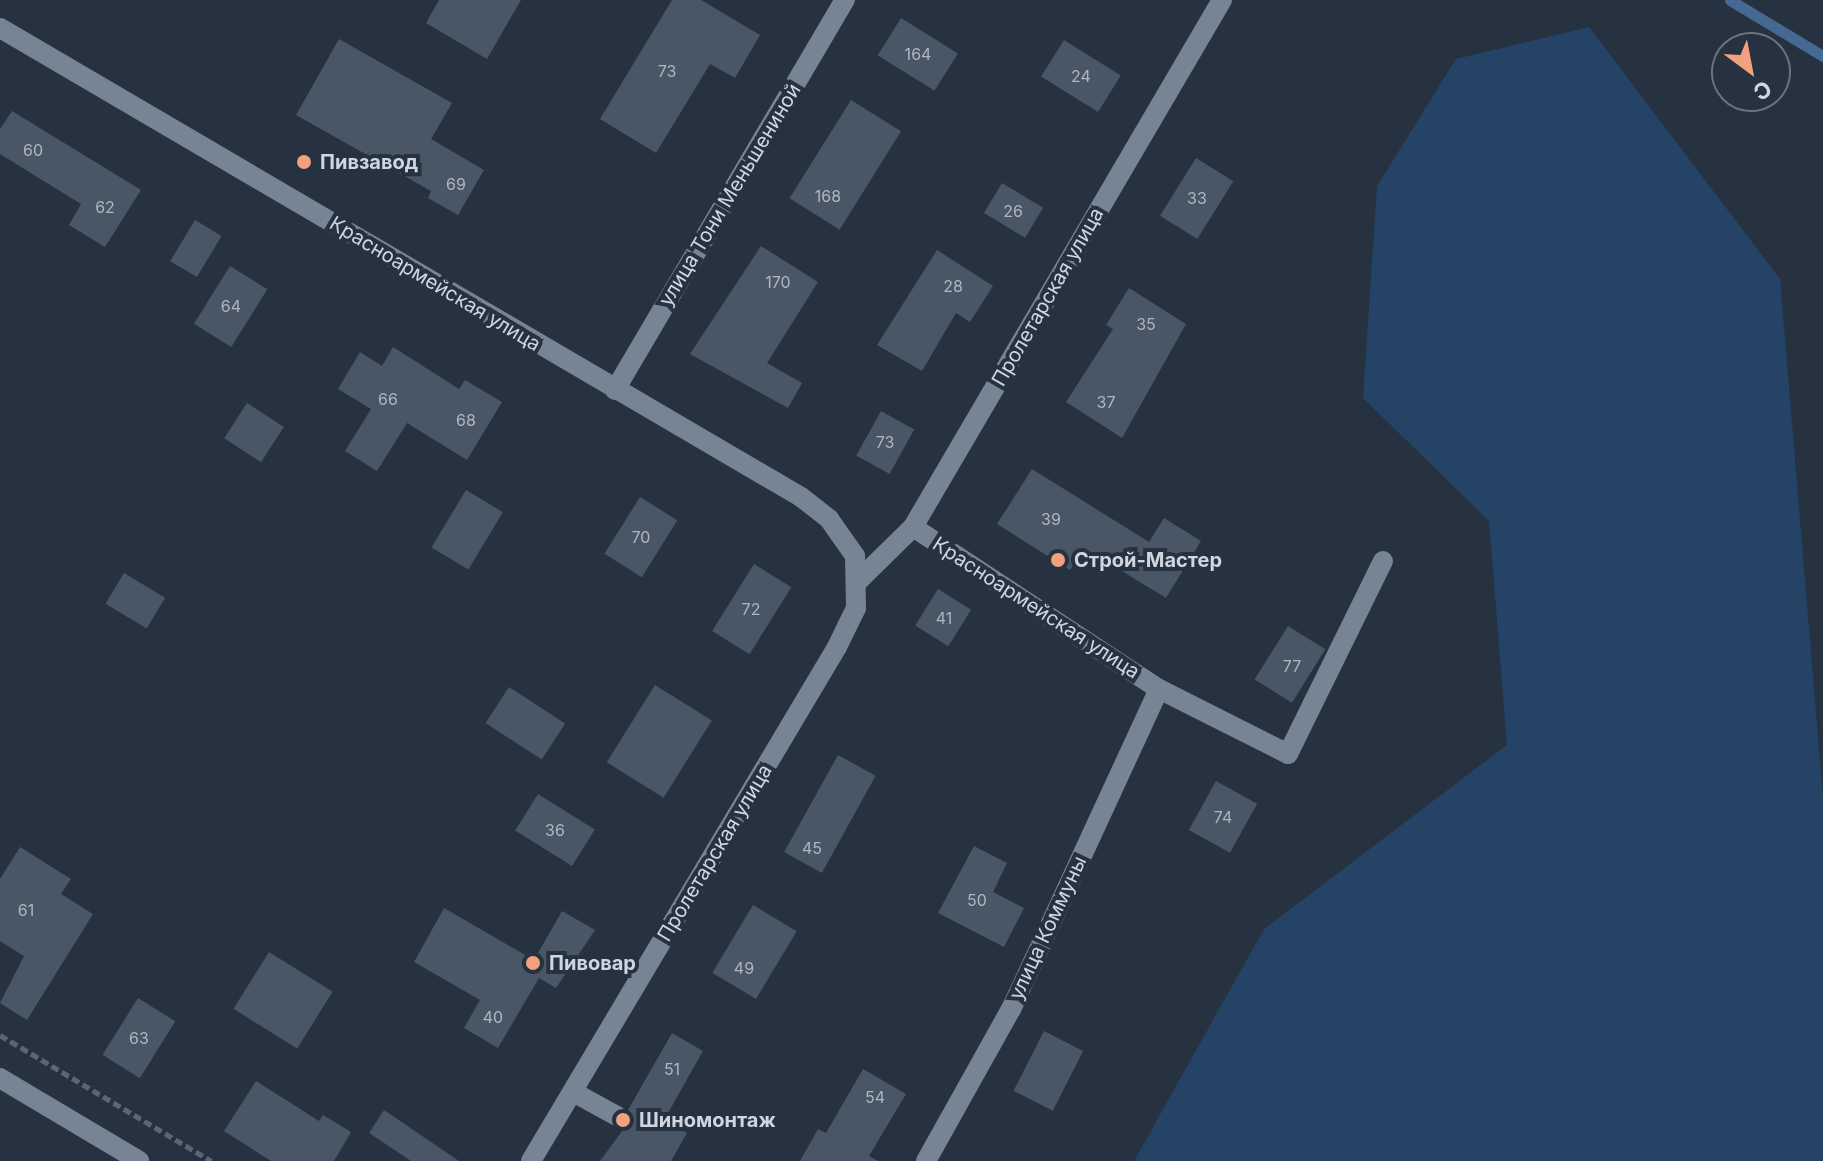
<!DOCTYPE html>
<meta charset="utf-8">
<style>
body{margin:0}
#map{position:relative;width:1823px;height:1161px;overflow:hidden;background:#26323f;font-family:Inter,sans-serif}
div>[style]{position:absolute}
.green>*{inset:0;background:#244367}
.stream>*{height:11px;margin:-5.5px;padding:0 5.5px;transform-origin:5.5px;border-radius:5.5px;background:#466993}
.building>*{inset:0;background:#495665;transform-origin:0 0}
.path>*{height:5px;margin-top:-2.5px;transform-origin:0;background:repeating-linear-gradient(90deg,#5c6672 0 8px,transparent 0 12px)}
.service>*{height:20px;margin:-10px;padding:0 10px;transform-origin:10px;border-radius:10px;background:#768494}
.minor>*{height:20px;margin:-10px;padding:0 10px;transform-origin:10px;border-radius:10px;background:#768494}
.tertiary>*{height:20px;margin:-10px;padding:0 10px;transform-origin:10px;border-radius:10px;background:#768494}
.dots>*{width:22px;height:22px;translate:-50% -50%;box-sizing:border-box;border:4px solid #26323f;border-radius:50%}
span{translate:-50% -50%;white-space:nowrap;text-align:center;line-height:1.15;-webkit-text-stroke:8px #26323f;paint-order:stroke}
.number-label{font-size:16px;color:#aeb6c0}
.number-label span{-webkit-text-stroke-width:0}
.poi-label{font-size:20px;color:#cfd6df;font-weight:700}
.left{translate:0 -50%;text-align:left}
.street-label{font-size:20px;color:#cfd6df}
.north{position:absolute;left:1711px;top:32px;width:80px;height:80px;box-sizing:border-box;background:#26323f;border:2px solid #6a747f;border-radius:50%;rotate:148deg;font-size:22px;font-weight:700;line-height:32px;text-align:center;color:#cfd6df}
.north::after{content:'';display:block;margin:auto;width:28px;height:36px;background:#f2a07f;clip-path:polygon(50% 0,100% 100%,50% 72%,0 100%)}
</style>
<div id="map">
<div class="green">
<i style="clip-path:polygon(1589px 27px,1780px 279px,1823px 797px,1823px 1161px,1134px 1161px,1264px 929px,1507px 745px,1489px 521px,1363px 398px,1377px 186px,1456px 59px)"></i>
</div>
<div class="stream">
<i style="left:1730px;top:0;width:109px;rotate:31.1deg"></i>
</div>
<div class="building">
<i style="clip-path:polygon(439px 0,521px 0,487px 59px,426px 23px)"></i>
<i style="clip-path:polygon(672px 0,701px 0,760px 35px,735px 78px,710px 64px,656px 153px,600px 119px)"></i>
<i style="left:901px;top:18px;width:67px;height:44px;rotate:32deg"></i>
<i style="clip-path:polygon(339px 39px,452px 103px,431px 139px,484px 170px,458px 215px,428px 198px,431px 191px,296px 115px)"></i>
<i style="left:1064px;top:40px;width:67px;height:43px;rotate:32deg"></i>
<i style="left:851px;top:100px;width:59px;height:116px;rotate:32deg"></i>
<i style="clip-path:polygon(12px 111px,141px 190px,105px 247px,69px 225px,81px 204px,0 154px,0 129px)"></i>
<i style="left:1196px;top:158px;width:44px;height:68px;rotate:32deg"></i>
<i style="left:1002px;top:183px;width:48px;height:35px;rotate:31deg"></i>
<i style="left:195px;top:220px;width:31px;height:48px;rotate:31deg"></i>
<i style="clip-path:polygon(761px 246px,818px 282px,767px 363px,802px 383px,788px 408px,690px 354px)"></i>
<i style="clip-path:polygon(937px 250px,993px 286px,970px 322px,956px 313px,922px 371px,877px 345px)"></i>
<i style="left:230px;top:266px;width:44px;height:68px;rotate:32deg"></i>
<i style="clip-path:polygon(1129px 288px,1186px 324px,1122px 438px,1066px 402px,1113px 329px,1106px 325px)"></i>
<i style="clip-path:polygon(393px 347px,459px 389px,465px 380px,502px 402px,467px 460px,407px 423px,377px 471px,345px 451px,371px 409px,338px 389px,360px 352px,382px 366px)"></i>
<i style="left:247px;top:403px;width:44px;height:42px;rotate:33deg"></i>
<i style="left:881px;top:411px;width:38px;height:51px;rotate:29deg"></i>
<i style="clip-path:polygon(1032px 469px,1149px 542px,1164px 518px,1201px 541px,1166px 598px,1084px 548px,1070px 570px,997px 524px)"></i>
<i style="left:466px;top:490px;width:43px;height:67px;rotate:31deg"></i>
<i style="left:640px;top:497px;width:44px;height:67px;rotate:32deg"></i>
<i style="left:754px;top:564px;width:44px;height:79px;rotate:32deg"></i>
<i style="left:124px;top:573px;width:48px;height:36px;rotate:31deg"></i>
<i style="left:938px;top:589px;width:39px;height:43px;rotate:32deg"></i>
<i style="left:1288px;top:626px;width:44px;height:63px;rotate:32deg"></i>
<i style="left:655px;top:685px;width:67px;height:91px;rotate:32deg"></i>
<i style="left:509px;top:687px;width:67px;height:43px;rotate:33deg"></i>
<i style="left:838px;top:755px;width:43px;height:111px;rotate:29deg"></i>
<i style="left:1216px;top:781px;width:47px;height:56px;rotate:29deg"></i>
<i style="left:538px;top:794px;width:67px;height:43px;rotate:32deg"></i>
<i style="clip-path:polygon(974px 846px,1007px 863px,993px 892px,1024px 908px,1004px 947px,938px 913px)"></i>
<i style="clip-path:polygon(20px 847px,71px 879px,61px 894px,93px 914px,27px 1020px,0 1003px,24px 956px,0 941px,0 879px)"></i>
<i style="left:753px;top:905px;width:51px;height:79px;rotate:31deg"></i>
<i style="clip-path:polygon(444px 908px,534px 960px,562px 911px,595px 930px,556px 988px,539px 978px,498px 1048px,464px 1028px,480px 1000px,414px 962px)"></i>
<i style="left:269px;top:952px;width:75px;height:67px;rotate:32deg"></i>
<i style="left:138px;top:998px;width:44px;height:67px;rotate:32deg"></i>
<i style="left:1044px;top:1031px;width:44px;height:67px;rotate:27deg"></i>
<i style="clip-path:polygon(672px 1033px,703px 1051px,664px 1120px,687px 1133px,671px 1161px,600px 1161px,628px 1123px,628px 1110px)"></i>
<i style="clip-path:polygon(863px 1069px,906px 1094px,869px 1156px,878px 1161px,800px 1161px,818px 1129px,826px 1133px)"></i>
<i style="clip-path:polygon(256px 1081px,319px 1121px,323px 1115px,351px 1132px,334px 1161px,271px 1161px,224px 1131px)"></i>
<i style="clip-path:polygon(384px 1110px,459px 1161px,411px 1161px,369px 1133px)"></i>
</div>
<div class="path">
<i style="left:0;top:1035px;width:246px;rotate:30.8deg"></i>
</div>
<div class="service">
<i style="left:1159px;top:689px;width:144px;rotate:26.7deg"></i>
<i style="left:1288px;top:754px;width:215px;rotate:-63.8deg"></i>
<i style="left:573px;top:1092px;width:50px;rotate:28.6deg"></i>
</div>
<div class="minor">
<i style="left:913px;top:527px;width:295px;rotate:33.4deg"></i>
<i style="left:1159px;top:689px;width:353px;rotate:114.8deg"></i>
<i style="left:1011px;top:1009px;width:174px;rotate:119.2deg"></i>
<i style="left:858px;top:581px;width:77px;rotate:-44.5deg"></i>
<i style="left:913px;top:527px;width:611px;rotate:-59.62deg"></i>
<i style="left:0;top:1078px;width:162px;rotate:30.8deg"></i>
</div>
<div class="tertiary">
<i style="left:0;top:28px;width:928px;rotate:30.35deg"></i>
<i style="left:801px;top:497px;width:36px;rotate:38deg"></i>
<i style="left:829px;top:519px;width:45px;rotate:54.9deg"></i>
<i style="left:855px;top:556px;width:52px;rotate:88.9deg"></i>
<i style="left:856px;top:608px;width:43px;rotate:116deg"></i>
<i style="left:837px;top:647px;width:598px;rotate:120.77deg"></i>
<i style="left:615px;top:390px;width:453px;rotate:-59.5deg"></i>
</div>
<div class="dots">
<i style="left:304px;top:162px;background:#f2a07f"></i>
<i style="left:1058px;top:560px;background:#f2a07f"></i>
<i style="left:533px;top:963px;background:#f2a07f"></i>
<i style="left:623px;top:1120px;background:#f2a07f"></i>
</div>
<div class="number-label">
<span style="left:918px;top:54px">164</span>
<span style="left:667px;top:71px">73</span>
<span style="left:1081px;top:76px">24</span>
<span style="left:33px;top:150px">60</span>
<span style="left:456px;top:184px">69</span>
<span style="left:828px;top:196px">168</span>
<span style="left:1197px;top:198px">33</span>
<span style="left:105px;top:207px">62</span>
<span style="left:1013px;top:211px">26</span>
<span style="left:778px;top:282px">170</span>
<span style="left:953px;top:286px">28</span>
<span style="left:231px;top:306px">64</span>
<span style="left:1146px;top:324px">35</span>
<span style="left:388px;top:399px">66</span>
<span style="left:1106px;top:402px">37</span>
<span style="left:466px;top:420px">68</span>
<span style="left:885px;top:442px">73</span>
<span style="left:1051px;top:519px">39</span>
<span style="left:641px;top:537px">70</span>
<span style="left:751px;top:609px">72</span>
<span style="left:944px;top:618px">41</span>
<span style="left:1292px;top:666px">77</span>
<span style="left:1223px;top:817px">74</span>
<span style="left:555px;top:830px">36</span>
<span style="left:812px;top:848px">45</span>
<span style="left:977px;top:900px">50</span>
<span style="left:26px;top:910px">61</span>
<span style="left:744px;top:968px">49</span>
<span style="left:493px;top:1017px">40</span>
<span style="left:139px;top:1038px">63</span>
<span style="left:672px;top:1069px">51</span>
<span style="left:875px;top:1097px">54</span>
</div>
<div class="poi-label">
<span class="left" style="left:320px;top:162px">Пивзавод</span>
<span class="left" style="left:1074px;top:560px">Строй-Мастер</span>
<span class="left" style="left:549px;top:963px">Пивовар</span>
<span class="left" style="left:639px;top:1120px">Шиномонтаж</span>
</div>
<div class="street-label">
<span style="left:730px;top:195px;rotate:-59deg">улица Тони Меньшениной</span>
<span style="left:435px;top:284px;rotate:31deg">Красноармейская улица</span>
<span style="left:1048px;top:297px;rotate:-60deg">Пролетарская улица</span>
<span style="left:1036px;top:608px;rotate:33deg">Красноармейская улица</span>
<span style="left:715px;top:853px;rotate:-59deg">Пролетарская улица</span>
<span style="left:1048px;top:928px;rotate:-65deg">улица Коммуны</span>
</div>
<div class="north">С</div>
</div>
